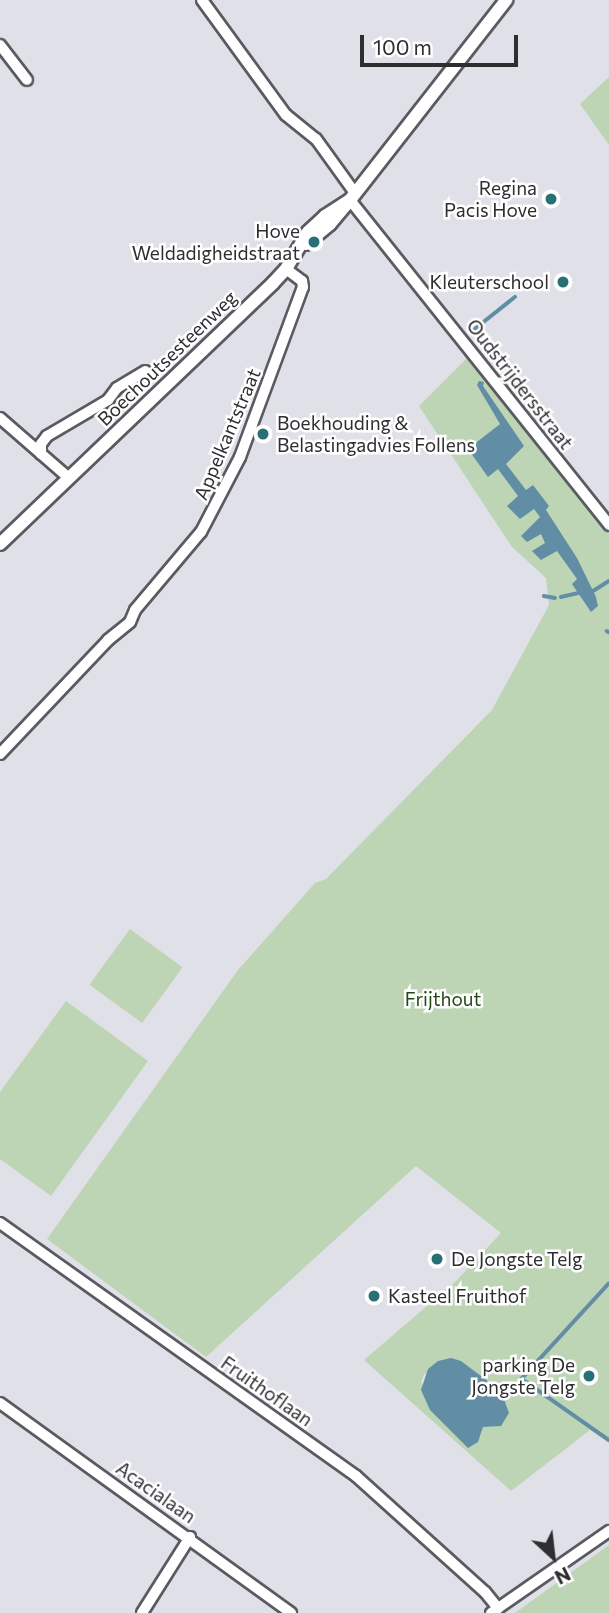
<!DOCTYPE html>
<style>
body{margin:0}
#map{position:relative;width:609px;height:1613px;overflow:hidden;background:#e0e0e8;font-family:Commissioner,sans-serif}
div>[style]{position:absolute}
.green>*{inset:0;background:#bdd4b5;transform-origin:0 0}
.water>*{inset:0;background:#628ea5}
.stream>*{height:3.5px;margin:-1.75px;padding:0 1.75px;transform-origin:1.75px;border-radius:1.75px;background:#628ea5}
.roads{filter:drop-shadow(2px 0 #5a5a61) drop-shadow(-2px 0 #5a5a61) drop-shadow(0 2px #5a5a61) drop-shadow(0 -2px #5a5a61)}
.minor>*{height:10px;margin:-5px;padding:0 5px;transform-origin:5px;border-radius:5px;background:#fff}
.tertiary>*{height:12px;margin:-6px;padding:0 6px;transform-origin:6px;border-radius:6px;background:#fff}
.dots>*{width:19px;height:19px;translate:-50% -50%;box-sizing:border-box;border:4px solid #fff;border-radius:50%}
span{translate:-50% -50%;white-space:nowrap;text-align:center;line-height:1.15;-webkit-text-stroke:5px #fff;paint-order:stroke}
.poi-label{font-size:19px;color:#2e2e31}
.right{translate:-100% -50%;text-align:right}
.left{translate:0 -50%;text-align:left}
.street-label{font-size:19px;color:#2e2e31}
.park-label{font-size:19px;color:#234815}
.north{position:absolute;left:518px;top:1522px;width:70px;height:70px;-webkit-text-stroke:5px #fff;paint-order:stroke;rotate:153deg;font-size:19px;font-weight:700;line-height:28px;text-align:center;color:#2e2e31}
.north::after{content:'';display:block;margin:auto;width:24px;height:32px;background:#2e2e31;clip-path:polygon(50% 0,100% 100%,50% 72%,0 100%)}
.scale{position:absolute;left:360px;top:35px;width:158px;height:32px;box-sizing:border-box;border:4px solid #2e2e31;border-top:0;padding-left:9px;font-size:21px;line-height:24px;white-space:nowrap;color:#2e2e31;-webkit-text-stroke:5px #fff;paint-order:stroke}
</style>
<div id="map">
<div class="green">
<i style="clip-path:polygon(609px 77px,609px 145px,580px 104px)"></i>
<i style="clip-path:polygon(evenodd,467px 358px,609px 534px,609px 1443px,590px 1430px,511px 1491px,364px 1360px,456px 1281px,501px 1233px,416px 1166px,206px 1357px,47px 1239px,238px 970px,315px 883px,326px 879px,492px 710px,549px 605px,546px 578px,512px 547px,419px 406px,467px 358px,424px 1374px,489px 1382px,507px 1406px,493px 1426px,483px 1427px,480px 1437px,421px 1382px,424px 1374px)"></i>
<i style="left:130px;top:929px;width:65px;height:69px;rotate:36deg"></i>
<i style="clip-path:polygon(66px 1001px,148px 1061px,51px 1196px,0 1159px,0 1092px)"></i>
<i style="clip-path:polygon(609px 1545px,609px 1613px,515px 1613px)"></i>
</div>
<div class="water">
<i style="clip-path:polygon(479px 381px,484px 382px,483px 386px,524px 446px,506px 464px,526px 490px,533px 485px,549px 506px,546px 510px,577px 558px,596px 597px,598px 606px,591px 612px,572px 584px,577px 579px,557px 551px,541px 560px,532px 551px,545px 543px,541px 534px,527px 542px,521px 536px,540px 517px,534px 509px,520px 519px,507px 506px,518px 496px,498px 469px,488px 477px,468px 449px,500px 424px,477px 385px)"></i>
<i style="clip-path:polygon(451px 1358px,461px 1361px,489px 1382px,504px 1399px,509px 1413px,501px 1426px,483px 1427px,478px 1442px,468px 1448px,430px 1410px,421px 1390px,428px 1369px,438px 1361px)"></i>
</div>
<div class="stream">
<i style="left:471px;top:332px;width:56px;rotate:-38.5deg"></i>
<i style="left:590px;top:593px;width:22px;rotate:-32deg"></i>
<i style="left:544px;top:596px;width:11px;rotate:10deg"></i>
<i style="left:561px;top:597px;width:18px;rotate:-13deg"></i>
<i style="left:607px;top:631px;width:2px;rotate:27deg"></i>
<i style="left:609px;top:1284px;width:129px;rotate:132.5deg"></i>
<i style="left:522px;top:1379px;width:106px;rotate:35deg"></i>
</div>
<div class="roads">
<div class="minor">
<i style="left:202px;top:0;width:142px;rotate:53.9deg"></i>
<i style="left:286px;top:115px;width:38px;rotate:39deg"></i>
<i style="left:316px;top:139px;width:67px;rotate:54.2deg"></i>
<i style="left:0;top:45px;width:44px;rotate:52.4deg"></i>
<i style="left:350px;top:200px;width:416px;rotate:51.4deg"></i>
<i style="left:0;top:418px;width:91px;rotate:41deg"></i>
<i style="left:41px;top:454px;width:10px;rotate:-90deg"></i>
<i style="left:41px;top:444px;width:10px;rotate:-53deg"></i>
<i style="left:47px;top:436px;width:71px;rotate:-30.5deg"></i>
<i style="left:108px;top:400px;width:15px;rotate:-53deg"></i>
<i style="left:117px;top:388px;width:33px;rotate:-31deg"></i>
<i style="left:0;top:754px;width:157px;rotate:-46.5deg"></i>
<i style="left:108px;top:640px;width:28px;rotate:-39deg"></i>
<i style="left:130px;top:622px;width:13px;rotate:-67deg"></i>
<i style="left:135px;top:610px;width:102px;rotate:-49.8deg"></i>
<i style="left:201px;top:532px;width:85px;rotate:-62.5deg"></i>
<i style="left:240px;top:457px;width:181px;rotate:-69.7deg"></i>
<i style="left:303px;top:287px;width:6px;rotate:-99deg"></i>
<i style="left:302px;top:281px;width:20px;rotate:-143deg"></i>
<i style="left:0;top:1223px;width:437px;rotate:35.4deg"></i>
<i style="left:356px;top:1476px;width:173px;rotate:42deg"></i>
<i style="left:485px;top:1592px;width:21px;rotate:51deg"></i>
<i style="left:0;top:1403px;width:359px;rotate:35.8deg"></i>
<i style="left:142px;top:1613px;width:90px;rotate:-57.7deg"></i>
<i style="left:491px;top:1613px;width:144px;rotate:-34.8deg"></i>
</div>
<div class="tertiary">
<i style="left:306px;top:244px;width:31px;rotate:-40deg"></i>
<i style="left:330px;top:224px;width:31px;rotate:-50deg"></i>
<i style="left:350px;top:200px;width:254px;rotate:-52deg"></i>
<i style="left:0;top:544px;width:378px;rotate:-43.7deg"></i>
<i style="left:273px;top:283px;width:19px;rotate:-47deg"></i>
<i style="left:286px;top:269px;width:43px;rotate:-59.3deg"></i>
<i style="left:308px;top:232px;width:23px;rotate:-43deg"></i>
<i style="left:325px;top:216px;width:30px;rotate:-33deg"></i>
</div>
</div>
<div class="dots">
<i style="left:551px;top:199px;background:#277174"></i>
<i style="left:314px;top:242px;background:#277174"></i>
<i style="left:563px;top:282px;background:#277174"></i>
<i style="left:263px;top:434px;background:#277174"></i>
<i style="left:437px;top:1259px;background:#277174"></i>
<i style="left:374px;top:1296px;background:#277174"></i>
<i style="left:589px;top:1376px;background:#277174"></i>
</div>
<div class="poi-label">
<span class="right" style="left:537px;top:199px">Regina<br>Pacis Hove</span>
<span class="right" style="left:300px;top:242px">Hove<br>Weldadigheidstraat</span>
<span class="right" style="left:549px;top:282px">Kleuterschool</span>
<span class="left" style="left:277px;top:434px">Boekhouding &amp;<br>Belastingadvies Follens</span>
<span class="left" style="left:451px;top:1259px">De Jongste Telg</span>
<span class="left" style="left:388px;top:1296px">Kasteel Fruithof</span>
<span class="right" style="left:575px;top:1376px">parking De<br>Jongste Telg</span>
</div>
<div class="street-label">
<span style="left:167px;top:358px;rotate:-44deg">Boechoutsesteenweg</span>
<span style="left:520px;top:384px;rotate:52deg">Oudstrijdersstraat</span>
<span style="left:227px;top:434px;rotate:-67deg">Appelkantstraat</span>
<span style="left:267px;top:1391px;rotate:35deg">Fruithoflaan</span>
<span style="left:156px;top:1492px;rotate:35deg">Acacialaan</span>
</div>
<div class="park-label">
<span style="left:443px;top:999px">Frijthout</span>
</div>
<div class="north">N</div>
<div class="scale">100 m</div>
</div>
